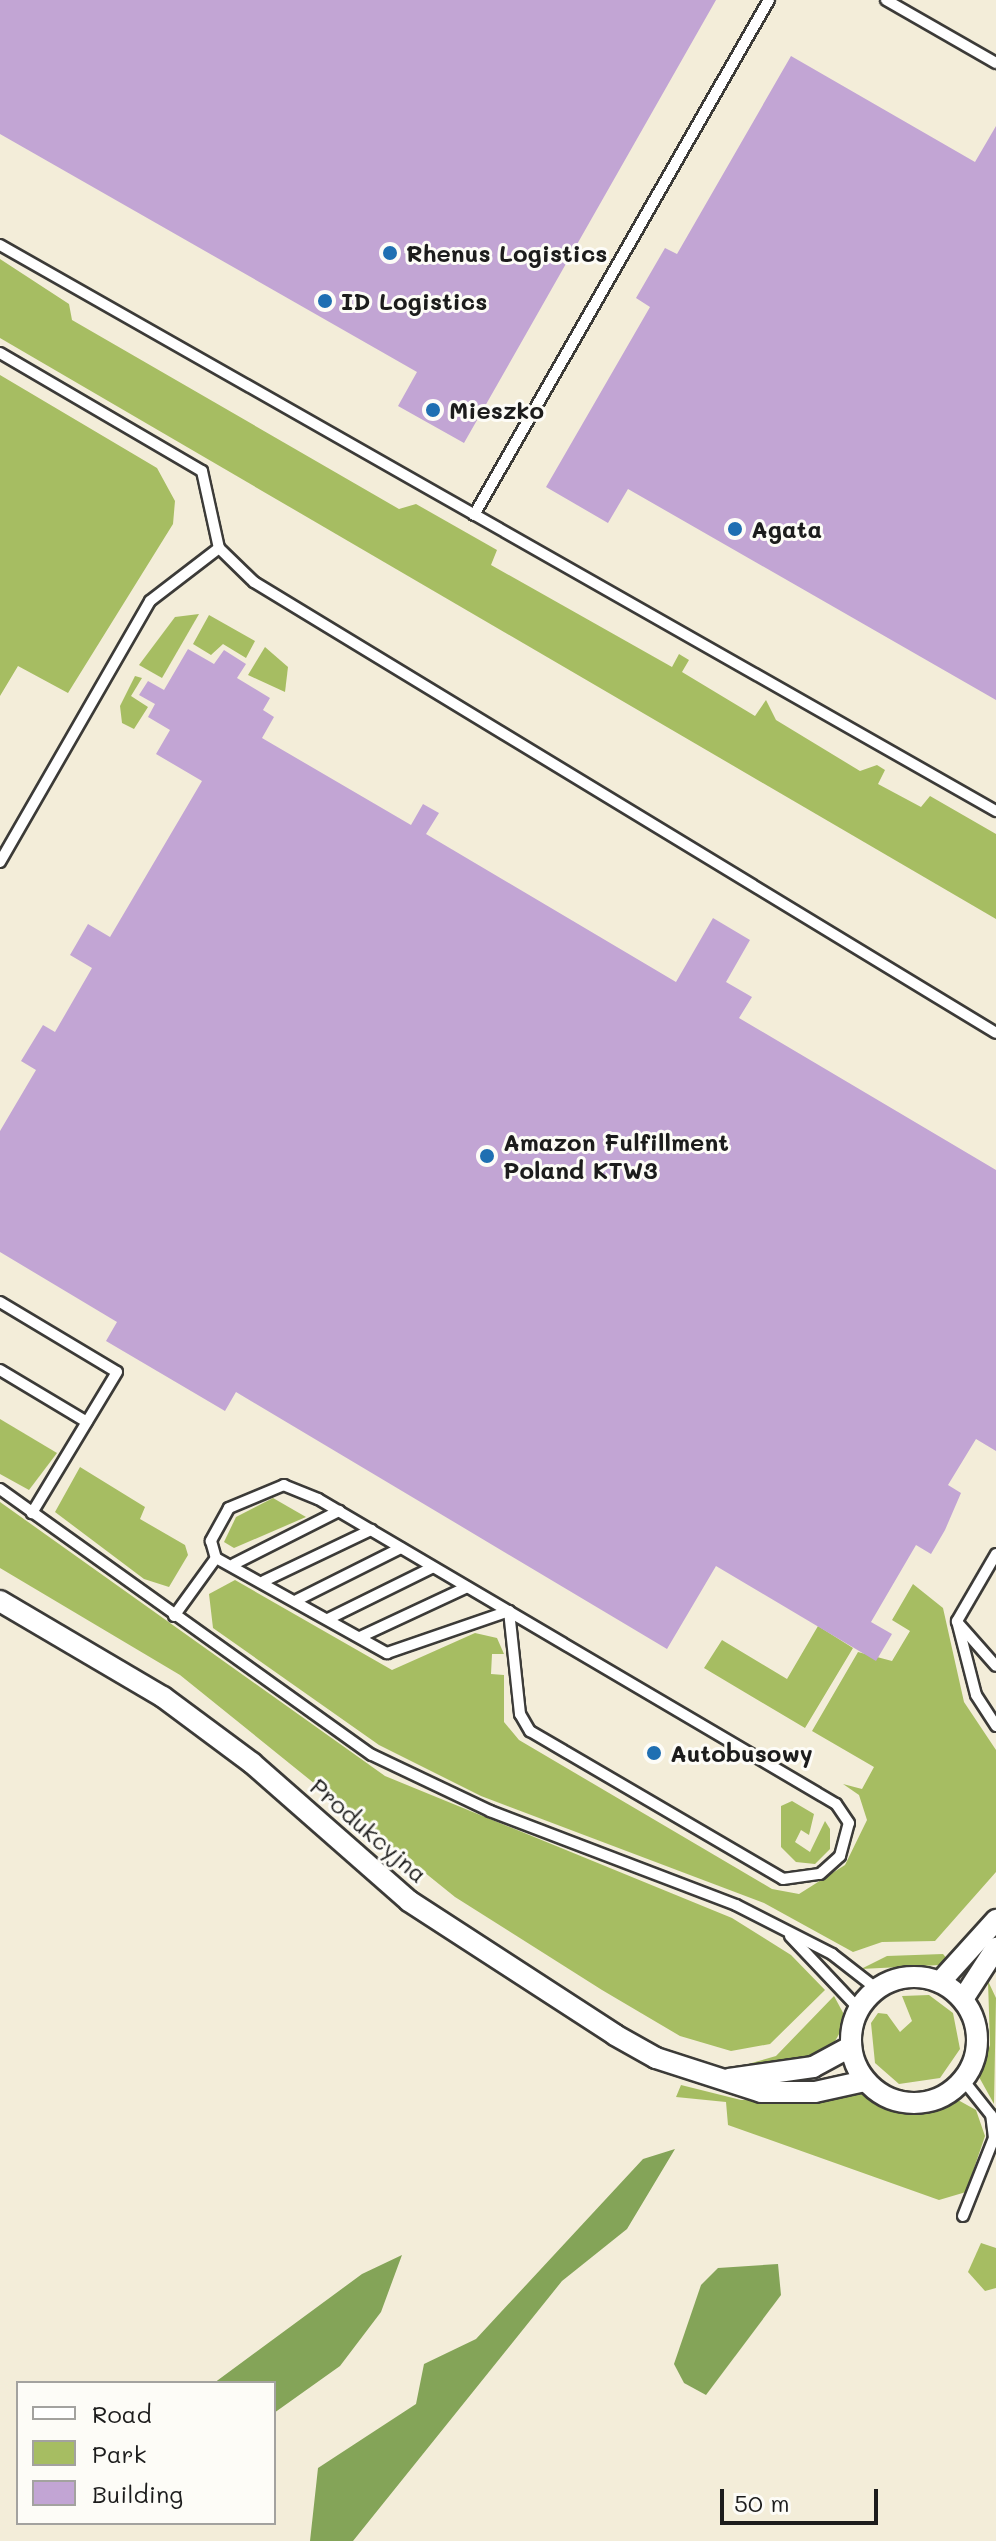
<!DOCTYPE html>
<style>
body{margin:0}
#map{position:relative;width:996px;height:2541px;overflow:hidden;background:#f3edd9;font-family:Mali,sans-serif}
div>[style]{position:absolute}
.green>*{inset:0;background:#a6bd62}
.forest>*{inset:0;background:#84a458}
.building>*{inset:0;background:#c2a5d4}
.roads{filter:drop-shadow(2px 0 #3c3b38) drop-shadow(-2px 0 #3c3b38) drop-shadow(0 2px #3c3b38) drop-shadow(0 -2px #3c3b38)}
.lane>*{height:10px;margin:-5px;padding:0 5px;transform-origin:5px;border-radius:5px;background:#fff}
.street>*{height:20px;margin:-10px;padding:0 10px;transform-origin:10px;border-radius:10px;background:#fff}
.street>.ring{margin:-10px;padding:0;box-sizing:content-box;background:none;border:20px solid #fff;border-radius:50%}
.dots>*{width:22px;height:22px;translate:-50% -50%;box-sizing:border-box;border:4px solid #fdfcf7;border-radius:50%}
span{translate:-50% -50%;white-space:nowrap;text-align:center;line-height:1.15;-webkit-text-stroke:6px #fdfcf7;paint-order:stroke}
.poi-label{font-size:24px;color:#1c1c1c;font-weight:700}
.left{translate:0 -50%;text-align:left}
.street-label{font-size:24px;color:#1c1c1c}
.legend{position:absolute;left:16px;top:2381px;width:260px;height:144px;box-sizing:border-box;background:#fdfcf7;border:2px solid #a3a29f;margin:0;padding:10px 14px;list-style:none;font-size:24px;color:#1c1c1c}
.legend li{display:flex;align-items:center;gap:16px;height:40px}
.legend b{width:40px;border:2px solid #a3a29f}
.scale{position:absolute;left:720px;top:2489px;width:158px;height:36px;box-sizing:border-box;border:4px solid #1c1c1c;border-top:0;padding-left:10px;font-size:24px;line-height:28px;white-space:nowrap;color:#1c1c1c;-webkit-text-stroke:6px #fdfcf7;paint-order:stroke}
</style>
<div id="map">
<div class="green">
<i style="clip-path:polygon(0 259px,69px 304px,72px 320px,399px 509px,416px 504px,497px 550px,491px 565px,672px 667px,679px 654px,689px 660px,682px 672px,755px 716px,766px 700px,776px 720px,860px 771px,877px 765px,885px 770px,878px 784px,921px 807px,930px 796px,996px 834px,996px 919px,0 338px)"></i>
<i style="clip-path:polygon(0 375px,157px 468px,175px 501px,173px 524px,68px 693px,18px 666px,0 696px)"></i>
<i style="clip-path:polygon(199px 614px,162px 678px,139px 665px,175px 617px)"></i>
<i style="clip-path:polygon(209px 615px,255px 641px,246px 658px,223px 644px,211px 655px,193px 644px)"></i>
<i style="clip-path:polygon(265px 647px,288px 667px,285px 692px,248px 675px)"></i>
<i style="clip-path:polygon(135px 676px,142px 678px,131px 696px,148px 707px,134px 729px,122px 723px,120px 706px)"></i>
<i style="clip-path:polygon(0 1419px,57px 1453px,29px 1490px,0 1474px)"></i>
<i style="clip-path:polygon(80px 1467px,145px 1507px,140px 1519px,185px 1545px,188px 1555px,169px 1587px,144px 1579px,55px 1512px)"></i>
<i style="clip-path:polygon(273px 1498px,306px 1517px,234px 1548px,224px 1542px,236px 1517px)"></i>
<i style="clip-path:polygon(0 1502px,385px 1776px,732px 1918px,791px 1955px,825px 1990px,770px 2044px,731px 2051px,680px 2036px,602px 1990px,455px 1897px,180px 1675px,0 1568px)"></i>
<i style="clip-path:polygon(235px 1580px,392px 1670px,475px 1633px,497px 1638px,504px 1654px,492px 1654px,491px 1674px,504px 1675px,504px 1722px,519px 1740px,772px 1889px,799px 1894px,845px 1865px,867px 1820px,859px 1795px,843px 1784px,862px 1789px,874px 1767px,812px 1731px,858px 1652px,892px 1661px,910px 1631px,892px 1620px,913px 1584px,943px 1608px,964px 1702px,996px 1750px,996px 1872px,935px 1941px,882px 1942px,853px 1952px,764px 1903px,481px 1796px,379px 1745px,213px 1628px,209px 1594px)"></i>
<i style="clip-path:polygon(818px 1626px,853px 1648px,805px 1728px,704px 1668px,722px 1640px,787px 1679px)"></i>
<i style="clip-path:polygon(792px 1801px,814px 1814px,809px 1835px,801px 1830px,795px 1842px,810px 1852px,825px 1821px,830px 1829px,830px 1849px,815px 1864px,796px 1862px,781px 1847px,781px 1806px)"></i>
<i style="clip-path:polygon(943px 1954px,949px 1961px,940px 1965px,861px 1969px,887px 1956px)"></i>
<i style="clip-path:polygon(988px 1981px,996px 1998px,994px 2104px,979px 2077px,990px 2045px)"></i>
<i style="clip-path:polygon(929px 1995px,953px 2013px,960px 2049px,940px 2078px,899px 2084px,875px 2063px,871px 2023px,878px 2013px,887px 2014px,900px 2032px,912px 2021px,902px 1996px)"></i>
<i style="clip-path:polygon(834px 1996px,847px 2020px,830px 2050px,811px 2061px,734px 2068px,776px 2056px)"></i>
<i style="clip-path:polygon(681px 2085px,741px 2100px,814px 2101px,861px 2092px,927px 2110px,958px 2100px,976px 2110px,985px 2136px,966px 2192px,939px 2200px,728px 2125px,726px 2102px,676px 2097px)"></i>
<i style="clip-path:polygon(981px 2243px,996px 2248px,996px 2288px,985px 2291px,968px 2272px)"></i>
</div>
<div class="forest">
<i style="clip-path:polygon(675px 2149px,627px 2229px,562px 2281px,353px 2541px,310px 2541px,318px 2468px,416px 2404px,424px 2364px,476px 2339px,643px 2159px)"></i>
<i style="clip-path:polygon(402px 2255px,381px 2312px,340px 2366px,274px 2413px,274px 2383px,214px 2383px,362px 2274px)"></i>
<i style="clip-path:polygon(778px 2264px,781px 2295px,706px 2395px,684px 2383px,674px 2364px,701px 2285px,718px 2268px)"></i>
</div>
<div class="building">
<i style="clip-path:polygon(0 0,716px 0,464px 443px,398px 406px,417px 372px,0 134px)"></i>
<i style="clip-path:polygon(791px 56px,975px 162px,996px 126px,996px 700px,628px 489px,608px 523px,546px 487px,650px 307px,636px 298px,665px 248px,677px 254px)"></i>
<i style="clip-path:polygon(188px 649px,214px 664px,224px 650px,246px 664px,237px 678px,270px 698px,263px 710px,274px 717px,262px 738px,411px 825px,423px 804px,439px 813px,426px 834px,676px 982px,713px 918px,750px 940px,726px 982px,752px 997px,739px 1018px,996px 1170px,996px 1451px,976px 1439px,948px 1485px,961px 1493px,945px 1530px,931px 1554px,916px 1545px,871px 1622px,892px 1634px,876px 1661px,716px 1566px,667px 1649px,236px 1392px,225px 1411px,106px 1341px,117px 1322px,0 1252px,0 1131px,36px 1070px,21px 1061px,43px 1025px,55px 1032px,92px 968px,70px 955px,88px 924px,110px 937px,202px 781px,156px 754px,170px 730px,148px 717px,155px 704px,139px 695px,148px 681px,164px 690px)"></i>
</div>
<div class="roads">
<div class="lane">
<i style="left:886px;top:0;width:127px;rotate:29.8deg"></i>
<i style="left:0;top:245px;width:1146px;rotate:29.61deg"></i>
<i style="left:0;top:353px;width:234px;rotate:30.3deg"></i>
<i style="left:202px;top:471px;width:79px;rotate:77.6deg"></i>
<i style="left:219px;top:548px;width:49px;rotate:44.2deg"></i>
<i style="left:254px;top:582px;width:868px;rotate:31.29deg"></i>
<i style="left:474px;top:515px;width:594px;rotate:-60.2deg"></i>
<i style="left:0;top:862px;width:301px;rotate:-60.1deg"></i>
<i style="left:150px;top:601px;width:87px;rotate:-37.5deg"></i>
<i style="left:0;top:1302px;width:136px;rotate:30.9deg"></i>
<i style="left:117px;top:1372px;width:165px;rotate:121.1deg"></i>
<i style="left:0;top:1370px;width:101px;rotate:30.9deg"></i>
<i style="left:0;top:1489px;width:457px;rotate:35.6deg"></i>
<i style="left:372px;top:1755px;width:131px;rotate:25.4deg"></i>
<i style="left:490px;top:1811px;width:263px;rotate:20.9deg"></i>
<i style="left:736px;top:1905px;width:108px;rotate:27deg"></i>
<i style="left:832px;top:1954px;width:57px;rotate:37.9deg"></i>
<i style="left:318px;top:1499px;width:37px;rotate:-158deg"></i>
<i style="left:284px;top:1485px;width:60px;rotate:157.3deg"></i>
<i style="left:229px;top:1508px;width:38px;rotate:119deg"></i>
<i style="left:211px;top:1541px;width:18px;rotate:74deg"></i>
<i style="left:216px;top:1558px;width:196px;rotate:29.1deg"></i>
<i style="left:387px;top:1653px;width:129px;rotate:-19deg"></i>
<i style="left:509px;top:1611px;width:104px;rotate:83.9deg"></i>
<i style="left:520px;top:1714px;width:20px;rotate:60deg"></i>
<i style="left:530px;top:1731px;width:293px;rotate:30.3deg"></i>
<i style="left:783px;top:1879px;width:37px;rotate:-8deg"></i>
<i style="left:820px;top:1874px;width:27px;rotate:-42deg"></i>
<i style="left:840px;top:1856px;width:34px;rotate:-75deg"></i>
<i style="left:849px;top:1823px;width:23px;rotate:-124deg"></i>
<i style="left:836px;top:1804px;width:601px;rotate:-149.51deg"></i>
<i style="left:996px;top:1554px;width:78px;rotate:120.2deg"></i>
<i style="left:957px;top:1621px;width:76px;rotate:75.6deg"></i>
<i style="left:976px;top:1695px;width:37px;rotate:57deg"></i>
<i style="left:234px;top:1564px;width:118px;rotate:-26.8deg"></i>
<i style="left:264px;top:1581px;width:119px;rotate:-25.5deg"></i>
<i style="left:297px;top:1600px;width:116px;rotate:-26.6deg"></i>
<i style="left:174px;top:1616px;width:72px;rotate:-54.1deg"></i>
<i style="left:328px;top:1619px;width:117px;rotate:-26.3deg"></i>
<i style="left:958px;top:1623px;width:57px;rotate:48.5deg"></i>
<i style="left:360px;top:1637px;width:118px;rotate:-25deg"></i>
<i style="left:790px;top:1936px;width:100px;rotate:46.6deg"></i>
<i style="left:963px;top:2216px;width:84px;rotate:-68.3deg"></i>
<i style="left:994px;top:2138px;width:23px;rotate:-97deg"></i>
<i style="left:991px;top:2115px;width:43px;rotate:-128.5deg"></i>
</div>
<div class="street">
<i style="left:0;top:1601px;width:189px;rotate:30.5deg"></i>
<i style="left:163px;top:1697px;width:111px;rotate:36.6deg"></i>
<i style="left:252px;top:1763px;width:209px;rotate:41.3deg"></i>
<i style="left:409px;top:1901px;width:246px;rotate:33deg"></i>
<i style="left:615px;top:2035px;width:47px;rotate:29.3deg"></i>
<i style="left:656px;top:2058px;width:110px;rotate:17.9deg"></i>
<i style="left:761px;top:2092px;width:54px"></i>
<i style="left:815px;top:2092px;width:51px;rotate:-12.4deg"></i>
<i class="ring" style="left:851px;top:1977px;width:106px;height:106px"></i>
<i style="left:940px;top:1982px;width:84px;rotate:-47.9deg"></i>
<i style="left:963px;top:1999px;width:61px;rotate:-57.1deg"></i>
<i style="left:729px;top:2079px;width:85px;rotate:-8.1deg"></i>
<i style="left:813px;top:2067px;width:42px;rotate:-28.4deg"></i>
</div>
</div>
<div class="dots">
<i style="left:390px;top:253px;background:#1f6fb2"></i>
<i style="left:325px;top:301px;background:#1f6fb2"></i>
<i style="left:433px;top:410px;background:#1f6fb2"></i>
<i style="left:735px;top:529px;background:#1f6fb2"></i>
<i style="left:487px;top:1156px;background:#1f6fb2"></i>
<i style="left:654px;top:1753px;background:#1f6fb2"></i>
</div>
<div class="poi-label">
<span class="left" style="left:406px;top:253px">Rhenus Logistics</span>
<span class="left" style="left:341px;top:301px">ID Logistics</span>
<span class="left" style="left:449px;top:410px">Mieszko</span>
<span class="left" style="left:751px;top:529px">Agata</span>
<span class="left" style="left:503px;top:1156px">Amazon Fulfillment<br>Poland KTW3</span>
<span class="left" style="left:670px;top:1753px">Autobusowy</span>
</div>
<div class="street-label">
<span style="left:369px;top:1830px;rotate:41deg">Produkcyjna</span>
</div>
<ul class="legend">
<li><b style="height:10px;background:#fff"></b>Road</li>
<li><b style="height:22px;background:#a6bd62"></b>Park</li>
<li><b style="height:22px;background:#c2a5d4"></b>Building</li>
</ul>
<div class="scale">50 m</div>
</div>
